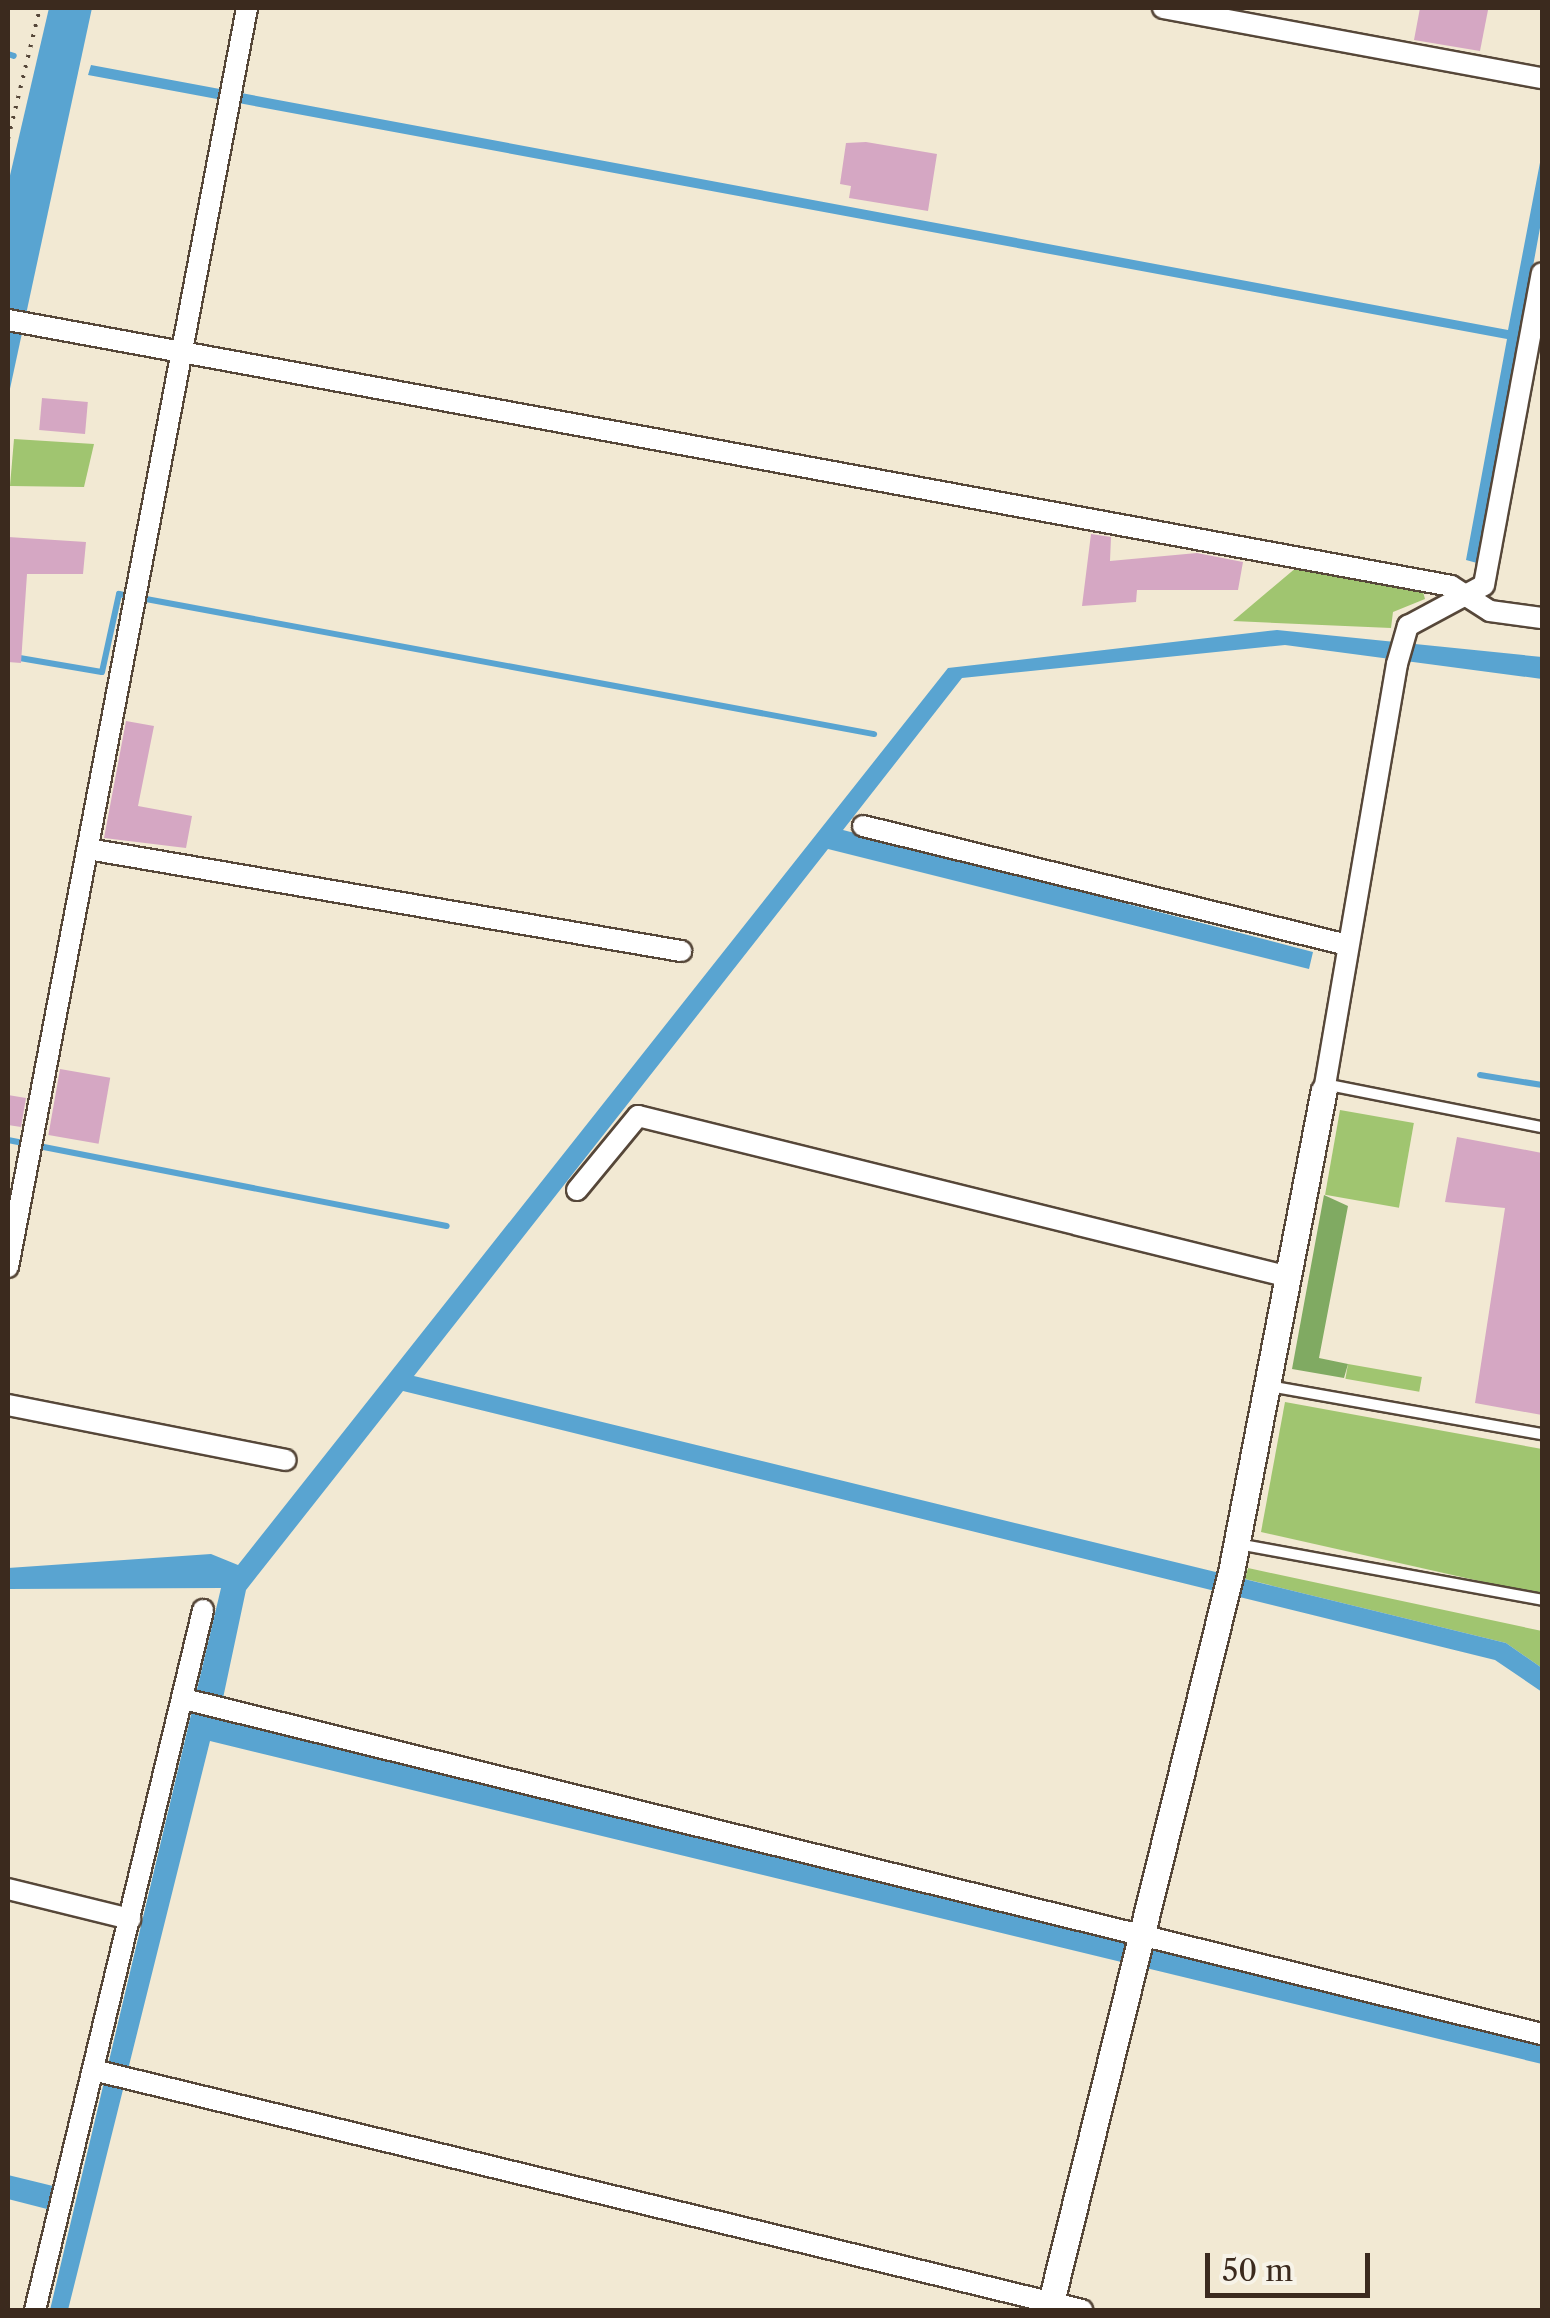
<!DOCTYPE html>
<style>
body{margin:0}
#map{position:relative;width:1550px;height:2318px;overflow:hidden;background:#f2e9d3;font-family:"Libre Caslon Text",serif}
div>[style]{position:absolute}
.green>*{inset:0;background:#a0c570;transform-origin:0 0}
.forest>*{inset:0;background:#80aa62}
.water>*{inset:0;background:#59a4d1}
.stream>*{height:6px;margin:-3px;padding:0 3px;transform-origin:3px;border-radius:3px;background:#59a4d1}
.building>*{inset:0;background:#d5a7c3;transform-origin:0 0}
.path>*{height:4px;margin-top:-2px;transform-origin:0;background:repeating-linear-gradient(90deg,#564739 0 2.5px,transparent 0 10.5px)}
.roads{filter:drop-shadow(2px 0 #564739) drop-shadow(-2px 0 #564739) drop-shadow(0 2px #564739) drop-shadow(0 -2px #564739)}
.service>*{height:10px;margin:-5px;padding:0 5px;transform-origin:5px;border-radius:5px;background:#fff}
.minor>*{height:20px;margin:-10px;padding:0 10px;transform-origin:10px;border-radius:10px;background:#fff}
.tertiary>*{height:25px;margin:-12.5px;padding:0 12.5px;transform-origin:12.5px;border-radius:12.5px;background:#fff}
span{translate:-50% -50%;white-space:nowrap;text-align:center;line-height:1.15;-webkit-text-stroke:8px #f7f3e8;paint-order:stroke}
.frame{position:absolute;inset:0;border:10px solid #3b2a1e;pointer-events:none}
.scale{position:absolute;left:1205px;top:2253px;width:165px;height:45px;box-sizing:border-box;border:5px solid #3b2a1e;border-top:0;padding-left:12px;font-size:30px;line-height:35px;white-space:nowrap;color:#3b2a1e;-webkit-text-stroke:8px #f7f3e8;paint-order:stroke}
</style>
<div id="map">
<div class="green">
<i style="clip-path:polygon(14px 439px,94px 444px,84px 487px,10px 486px)"></i>
<i style="clip-path:polygon(1297px 567px,1422px 588px,1425px 599px,1393px 612px,1391px 628px,1233px 621px)"></i>
<i style="left:1340px;top:1110px;width:75px;height:86px;rotate:10deg"></i>
<i style="left:1348px;top:1364px;width:75px;height:15px;rotate:10deg"></i>
<i style="clip-path:polygon(1285px 1402px,1542px 1449px,1542px 1595px,1261px 1532px)"></i>
<i style="clip-path:polygon(1248px 1568px,1542px 1631px,1542px 1668px,1506px 1643px,1245px 1579px)"></i>
</div>
<div class="forest">
<i style="clip-path:polygon(1324px 1195px,1348px 1206px,1319px 1358px,1348px 1364px,1344px 1378px,1292px 1369px)"></i>
</div>
<div class="water">
<i style="clip-path:polygon(49px 8px,92px 8px,8px 398px,8px 184px)"></i>
<i style="clip-path:polygon(91px 65px,1508px 330px,1542px 152px,1542px 217px,1521px 332px,1542px 337px,1542px 346px,1519px 342px,1477px 563px,1466px 560px,1507px 339px,88px 75px)"></i>
<i style="clip-path:polygon(1277px 630px,1542px 657px,1542px 679px,1285px 645px,962px 678px,843px 830px,1313px 952px,1309px 969px,828px 849px,414px 1376px,1506px 1643px,1542px 1668px,1542px 1692px,1495px 1660px,403px 1391px,246px 1590px,219px 1717px,1542px 2042px,1542px 2064px,210px 1741px,68px 2310px,50px 2310px,221px 1588px,8px 1589px,8px 1568px,211px 1554px,238px 1565px,948px 668px)"></i>
<i style="clip-path:polygon(8px 2175px,53px 2186px,47px 2209px,8px 2199px)"></i>
</div>
<div class="stream">
<i style="left:8px;top:54px;width:6px;rotate:18deg"></i>
<i style="left:8px;top:656px;width:95px;rotate:9.7deg"></i>
<i style="left:102px;top:672px;width:80px;rotate:-77.7deg"></i>
<i style="left:119px;top:594px;width:768px;rotate:10.51deg"></i>
<i style="left:1480px;top:1075px;width:63px;rotate:9.2deg"></i>
<i style="left:8px;top:1140px;width:447px;rotate:11.1deg"></i>
</div>
<div class="building">
<i style="clip-path:polygon(1420px 8px,1488px 10px,1480px 51px,1414px 40px)"></i>
<i style="clip-path:polygon(866px 142px,937px 154px,928px 211px,849px 198px,851px 186px,840px 184px,846px 143px)"></i>
<i style="left:42px;top:398px;width:46px;height:32px;rotate:5deg"></i>
<i style="clip-path:polygon(1091px 534px,1111px 537px,1110px 561px,1197px 553px,1243px 562px,1238px 590px,1137px 590px,1136px 602px,1082px 606px)"></i>
<i style="clip-path:polygon(8px 537px,86px 542px,83px 574px,27px 574px,21px 663px,8px 662px)"></i>
<i style="clip-path:polygon(126px 721px,154px 726px,138px 806px,192px 816px,186px 848px,104px 838px)"></i>
<i style="left:60px;top:1069px;width:51px;height:67px;rotate:10deg"></i>
<i style="clip-path:polygon(8px 1095px,26px 1098px,21px 1127px,8px 1125px)"></i>
<i style="clip-path:polygon(1457px 1137px,1542px 1153px,1542px 1415px,1475px 1403px,1505px 1208px,1445px 1202px)"></i>
</div>
<div class="path">
<i style="left:8px;top:139px;width:135px;rotate:-76.3deg"></i>
</div>
<div class="roads">
<div class="service">
<i style="left:1324px;top:1084px;width:222px;rotate:11.2deg"></i>
<i style="left:1269px;top:1386px;width:277px;rotate:10deg"></i>
<i style="left:1238px;top:1544px;width:309px;rotate:10.4deg"></i>
</div>
<div class="minor">
<i style="left:1163px;top:8px;width:385px;rotate:10.5deg"></i>
<i style="left:8px;top:320px;width:1467px;rotate:10.44deg"></i>
<i style="left:1451px;top:586px;width:46px;rotate:32.7deg"></i>
<i style="left:1490px;top:611px;width:52px;rotate:7.7deg"></i>
<i style="left:863px;top:826px;width:495px;rotate:13.8deg"></i>
<i style="left:88px;top:849px;width:602px;rotate:9.76deg"></i>
<i style="left:1324px;top:1091px;width:433px;rotate:-80.3deg"></i>
<i style="left:1397px;top:664px;width:40px;rotate:-74deg"></i>
<i style="left:1408px;top:626px;width:86px;rotate:-28.3deg"></i>
<i style="left:1484px;top:585px;width:317px;rotate:-79.5deg"></i>
<i style="left:577px;top:1190px;width:96px;rotate:-50.5deg"></i>
<i style="left:638px;top:1116px;width:671px;rotate:13.89deg"></i>
<i style="left:8px;top:1267px;width:1281px;rotate:-79.25deg"></i>
<i style="left:8px;top:1405px;width:283px;rotate:11.2deg"></i>
<i style="left:184px;top:1699px;width:1399px;rotate:13.86deg"></i>
<i style="left:8px;top:1889px;width:126px;rotate:13.8deg"></i>
<i style="left:93px;top:2070px;width:1018px;rotate:13.64deg"></i>
<i style="left:35px;top:2310px;width:720px;rotate:-76.5deg"></i>
</div>
<div class="tertiary">
<i style="left:1049px;top:2310px;width:760px;rotate:-76.15deg"></i>
<i style="left:1231px;top:1572px;width:490px;rotate:-79.1deg"></i>
</div>
</div>
<div class="frame"></div>
<div class="scale">50 m</div>
</div>
